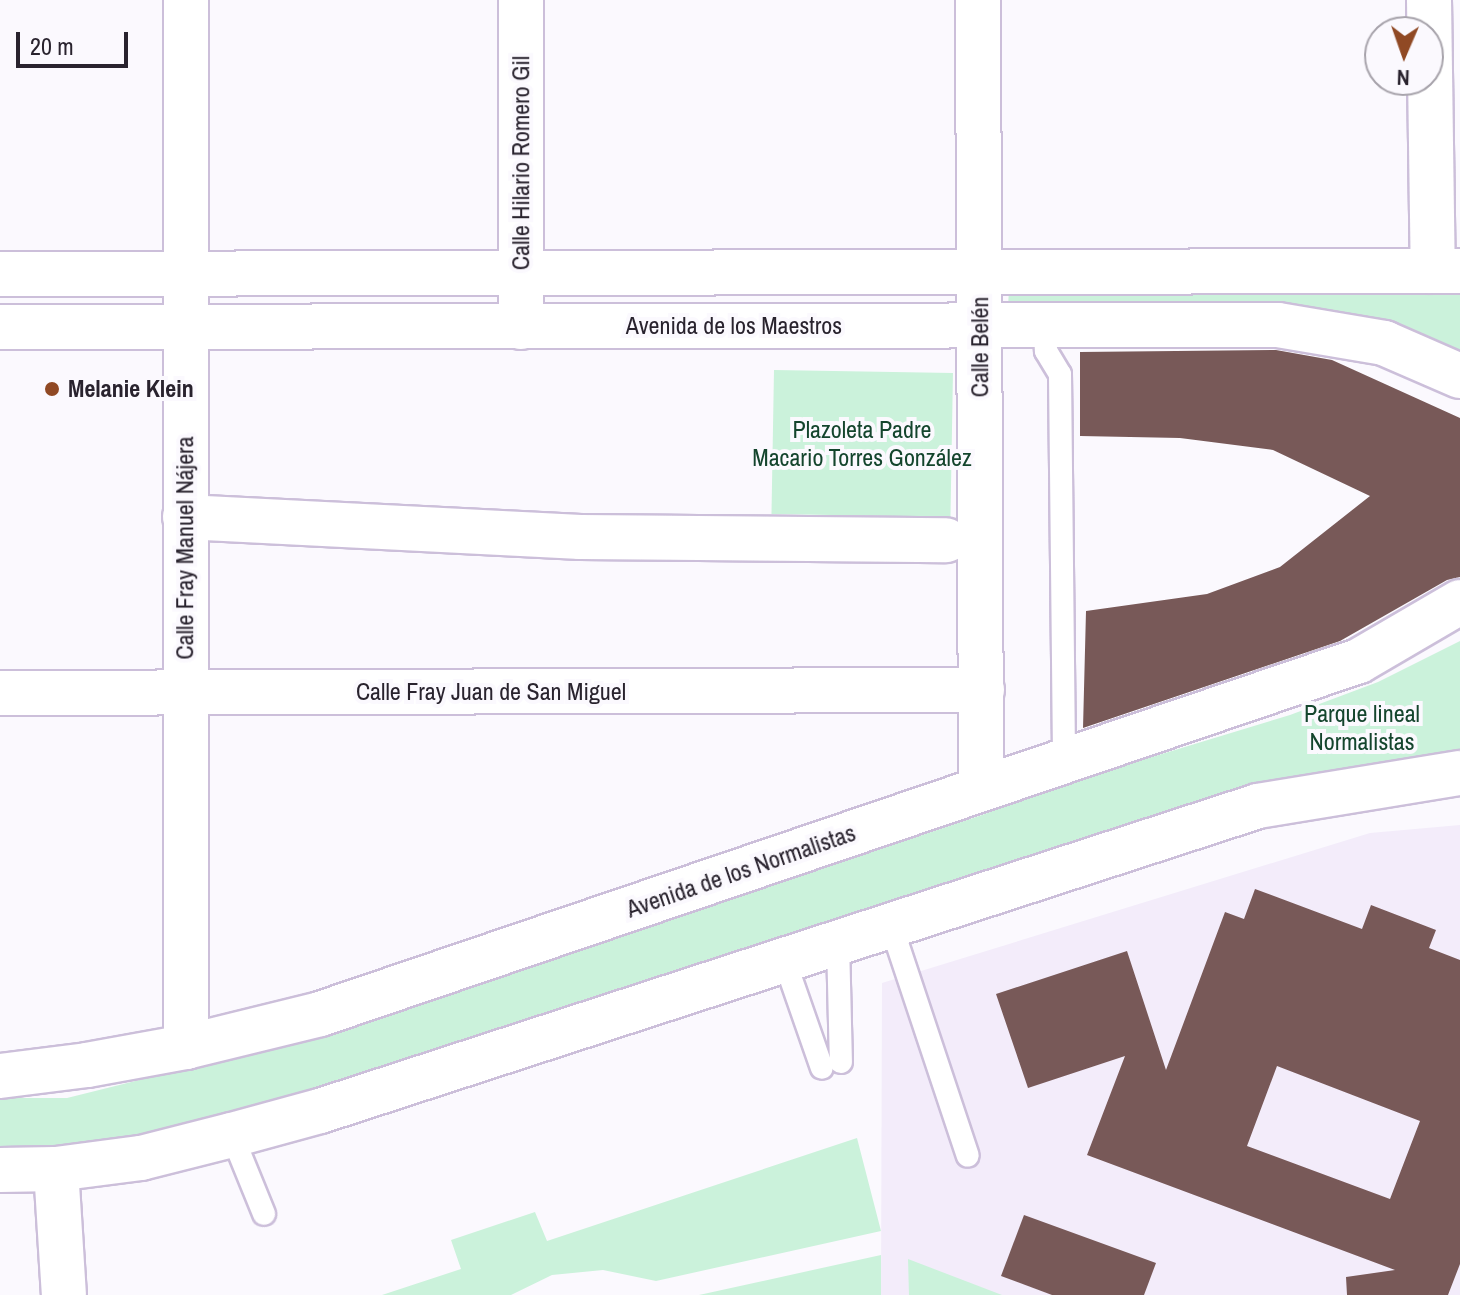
<!DOCTYPE html>
<meta charset="utf-8">
<style>
body{margin:0}
#map{position:relative;width:1460px;height:1295px;overflow:hidden;background:#fbf9fe;font-family:"Archivo Narrow",sans-serif}
div>[style]{position:absolute}
.built>*{inset:0;background:#f3ecfa}
.green>*{inset:0;background:#cbf2db;transform-origin:0 0}
.building>*{inset:0;background:#785958}
.roads{filter:drop-shadow(2px 0 #ccbfda) drop-shadow(-2px 0 #ccbfda) drop-shadow(0 2px #ccbfda) drop-shadow(0 -2px #ccbfda)}
.service>*{height:22px;margin:-11px;padding:0 11px;transform-origin:11px;border-radius:11px;background:#fff}
.minor>*{height:44px;margin:-22px;padding:0 22px;transform-origin:22px;border-radius:22px;background:#fff}
.tertiary>*{height:44px;margin:-22px;padding:0 22px;transform-origin:22px;border-radius:22px;background:#fff}
.dots>*{width:22px;height:22px;translate:-50% -50%;box-sizing:border-box;border:4px solid #fbf9fe;border-radius:50%}
span{translate:-50% -50%;white-space:nowrap;text-align:center;line-height:1.15;-webkit-text-stroke:8px #fbf9fe;paint-order:stroke}
.street-label{font-size:24px;color:#29232e}
.poi-label{font-size:24px;color:#29232e;font-weight:700}
.left{translate:0 -50%;text-align:left}
.park-label{font-size:24px;color:#14452d}
.north{position:absolute;left:1364px;top:16px;width:80px;height:80px;box-sizing:border-box;background:#fbf9fe;border:2px solid #a7a3ab;border-radius:50%;rotate:182deg;font-size:22px;font-weight:700;line-height:32px;text-align:center;color:#29232e}
.north::after{content:'';display:block;margin:auto;width:28px;height:36px;background:#904924;clip-path:polygon(50% 0,100% 100%,50% 72%,0 100%)}
.scale{position:absolute;left:16px;top:32px;width:112px;height:36px;box-sizing:border-box;border:4px solid #29232e;border-top:0;padding-left:10px;font-size:24px;line-height:28px;white-space:nowrap;color:#29232e;-webkit-text-stroke:6px #fbf9fe;paint-order:stroke}
</style>
<div id="map">
<div class="built">
<i style="clip-path:polygon(1460px 825px,1460px 1295px,881px 1295px,882px 983px,1370px 833px)"></i>
</div>
<div class="green">
<i style="clip-path:polygon(1009px 289px,1460px 292px,1460px 356px,1342px 312px,1008px 307px)"></i>
<i style="left:774px;top:370px;width:179px;height:144px;rotate:1deg"></i>
<i style="clip-path:polygon(1460px 641px,1460px 751px,1258px 782px,318px 1096px,147px 1142px,0 1155px,0 1098px,67px 1098px,333px 1032px,982px 815px,1073px 781px,1290px 715px,1378px 682px)"></i>
<i style="clip-path:polygon(857px 1138px,881px 1231px,656px 1281px,603px 1270px,552px 1275px,511px 1295px,382px 1295px,461px 1269px,451px 1240px,535px 1212px,547px 1241px)"></i>
<i style="clip-path:polygon(881px 1255px,881px 1295px,699px 1295px)"></i>
<i style="clip-path:polygon(908px 1259px,1002px 1295px,909px 1295px)"></i>
</div>
<div class="building">
<i style="clip-path:polygon(1276px 350px,1332px 360px,1460px 418px,1460px 577px,1447px 580px,1340px 641px,1083px 728px,1086px 611px,1207px 594px,1280px 567px,1370px 496px,1273px 450px,1180px 438px,1080px 436px,1080px 352px)"></i>
<i style="clip-path:polygon(evenodd,1255px 889px,1362px 929px,1371px 905px,1436px 930px,1429px 948px,1460px 960px,1460px 1264px,1448px 1295px,1347px 1295px,1346px 1277px,1395px 1270px,1087px 1155px,1125px 1056px,1028px 1088px,996px 994px,1127px 951px,1166px 1070px,1225px 912px,1244px 919px,1255px 889px,1277px 1066px,1420px 1121px,1390px 1199px,1247px 1146px,1277px 1066px)"></i>
<i style="clip-path:polygon(1024px 1215px,1156px 1263px,1144px 1295px,1052px 1295px,1001px 1276px)"></i>
</div>
<div class="roads">
<div class="service">
<i style="left:1045px;top:326px;width:25px;rotate:88deg"></i>
<i style="left:1046px;top:351px;width:27px;rotate:59deg"></i>
<i style="left:1060px;top:374px;width:388px;rotate:89.4deg"></i>
<i style="left:891px;top:925px;width:243px;rotate:71.6deg"></i>
<i style="left:838px;top:942px;width:120px;rotate:88.6deg"></i>
<i style="left:784px;top:959px;width:115px;rotate:70.8deg"></i>
<i style="left:232px;top:1135px;width:85px;rotate:67.9deg"></i>
</div>
<div class="minor">
<i style="left:186px;top:0;width:1047px;rotate:90deg"></i>
<i style="left:978px;top:0;width:789px;rotate:89.78deg"></i>
<i style="left:1429px;top:0;width:271px;rotate:89.2deg"></i>
<i style="left:521px;top:327px;width:327px;rotate:-90deg"></i>
<i style="left:185px;top:517px;width:396px;rotate:2.9deg"></i>
<i style="left:580px;top:537px;width:366px;rotate:0.5deg"></i>
<i style="left:0;top:693px;width:982px;rotate:-0.18deg"></i>
<i style="left:56px;top:1169px;width:126px;rotate:86.4deg"></i>
</div>
<div class="tertiary">
<i style="left:0;top:274px;width:1460px;rotate:-0.12deg"></i>
<i style="left:0;top:327px;width:1278px;rotate:-0.09deg"></i>
<i style="left:1278px;top:325px;width:108px;rotate:9.6deg"></i>
<i style="left:1384px;top:343px;width:83px;rotate:23.5deg"></i>
<i style="left:0;top:1076px;width:88px;rotate:-7.2deg"></i>
<i style="left:87px;top:1065px;width:101px;rotate:-10.3deg"></i>
<i style="left:186px;top:1047px;width:138px;rotate:-13.8deg"></i>
<i style="left:320px;top:1014px;width:1097px;rotate:-18.77deg"></i>
<i style="left:1359px;top:661px;width:117px;rotate:-30.3deg"></i>
<i style="left:0;top:1170px;width:56px;rotate:-1deg"></i>
<i style="left:56px;top:1169px;width:86px;rotate:-7.4deg"></i>
<i style="left:141px;top:1158px;width:94px;rotate:-14.2deg"></i>
<i style="left:232px;top:1135px;width:91px;rotate:-15.3deg"></i>
<i style="left:320px;top:1111px;width:986px;rotate:-18.01deg"></i>
<i style="left:1258px;top:806px;width:205px;rotate:-9.3deg"></i>
</div>
</div>
<div class="dots">
<i style="left:52px;top:389px;background:#904924"></i>
</div>
<div class="street-label">
<span style="left:521px;top:163px;rotate:-90deg">Calle Hilario Romero Gil</span>
<span style="left:734px;top:326px">Avenida de los Maestros</span>
<span style="left:980px;top:347px;rotate:-90deg">Calle Belén</span>
<span style="left:185px;top:548px;rotate:-90deg">Calle Fray Manuel Nájera</span>
<span style="left:491px;top:692px">Calle Fray Juan de San Miguel</span>
<span style="left:741px;top:871px;rotate:-19deg">Avenida de los Normalistas</span>
</div>
<div class="poi-label">
<span class="left" style="left:68px;top:389px">Melanie Klein</span>
</div>
<div class="park-label">
<span style="left:862px;top:444px">Plazoleta Padre<br>Macario Torres González</span>
<span style="left:1362px;top:728px">Parque lineal<br>Normalistas</span>
</div>
<div class="north">N</div>
<div class="scale">20 m</div>
</div>
